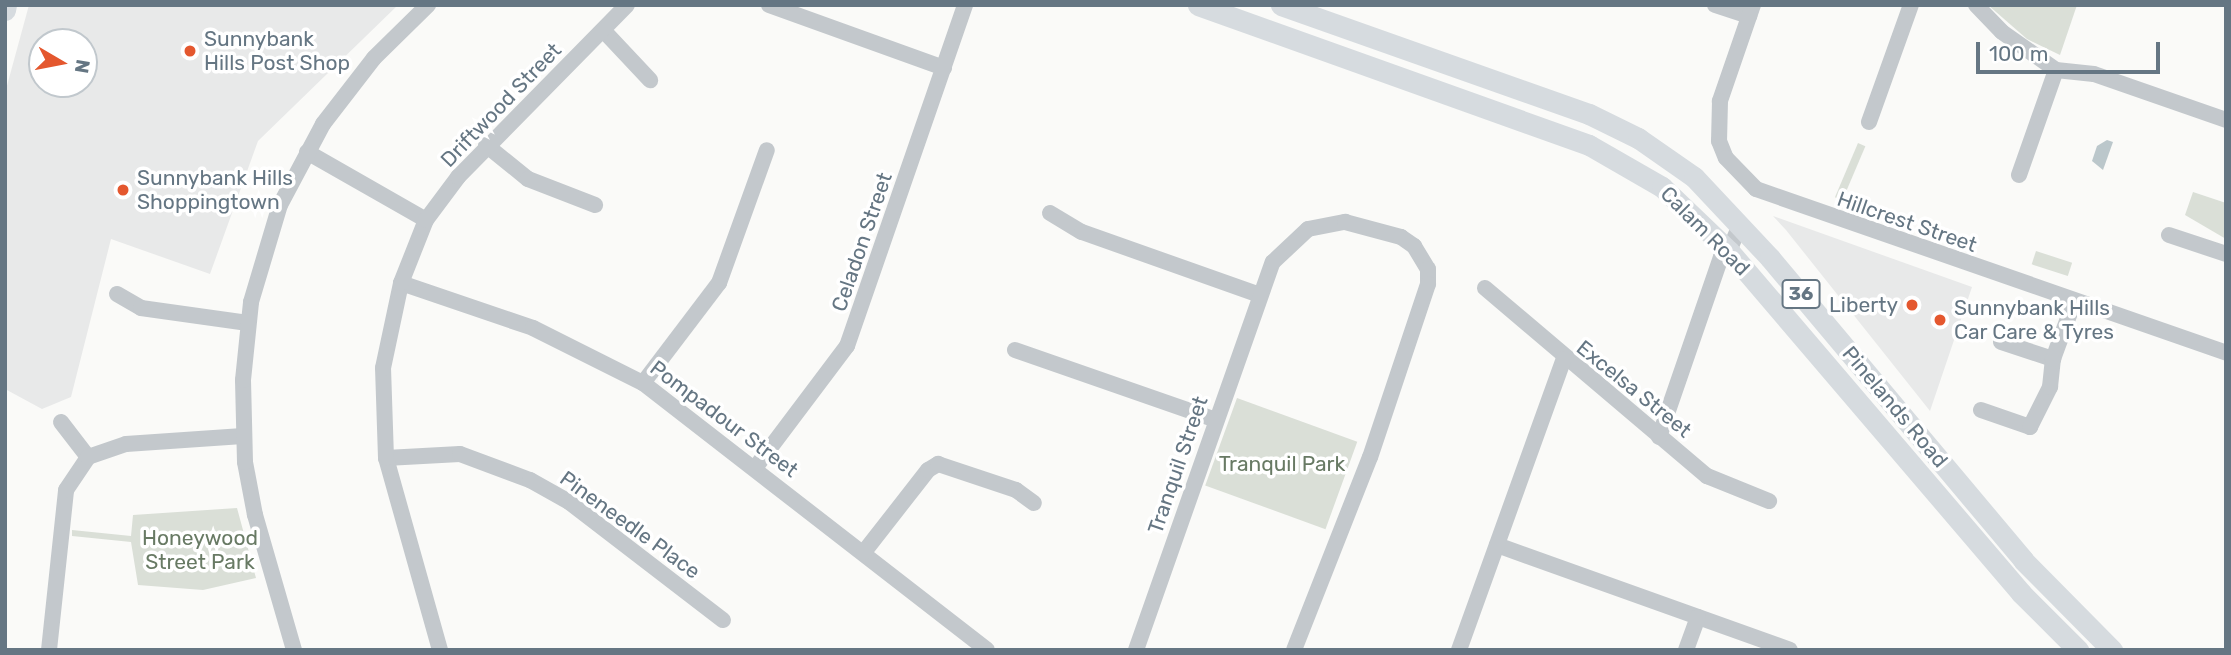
<!DOCTYPE html>
<style>
body{margin:0}
#map{position:relative;width:2231px;height:655px;overflow:hidden;background:#fafaf8;font-family:Rubik,sans-serif}
div>[style]{position:absolute}
.built>*{inset:0;background:#e8e9e9}
.green>*{inset:0;background:#dadfd7;transform-origin:0 0}
.water>*{inset:0;background:#bbc7cb}
.minor>*{height:16px;margin:-8px;padding:0 8px;transform-origin:8px;border-radius:8px;background:#c3c8cc}
.major>*{height:21px;margin:-10.5px;padding:0 10.5px;transform-origin:10.5px;border-radius:10.5px;background:#d6dbdf}
.dots>*{width:19px;height:19px;translate:-50% -50%;box-sizing:border-box;border:4px solid #fff;border-radius:50%}
span{translate:-50% -50%;white-space:nowrap;text-align:center;line-height:1.15;-webkit-text-stroke:7px #fff;paint-order:stroke}
.shield-label span{padding:2px 5px;background:#fff;border:2px solid;border-radius:5px;-webkit-text-stroke-width:0}
.shield-label{font-size:19px;color:#657683;font-weight:700}
.poi-label{font-size:21px;color:#657683}
.left{translate:0 -50%;text-align:left}
.right{translate:-100% -50%;text-align:right}
.street-label{font-size:21px;color:#657683}
.park-label{font-size:21px;color:#687a64}
.frame{position:absolute;inset:0;border:7px solid #657683;pointer-events:none}
.north{position:absolute;left:28px;top:28px;width:70px;height:70px;box-sizing:border-box;background:#fff;border:2px solid #c1c8cd;border-radius:50%;rotate:100deg;font-size:19px;font-weight:700;line-height:28px;text-align:center;color:#657683}
.north::after{content:'';display:block;margin:auto;width:24px;height:32px;background:#e4572e;clip-path:polygon(50% 0,100% 100%,50% 72%,0 100%)}
.scale{position:absolute;left:1976px;top:42px;width:184px;height:32px;box-sizing:border-box;border:4px solid #657683;border-top:0;padding-left:9px;font-size:21px;line-height:24px;white-space:nowrap;color:#657683;-webkit-text-stroke:5px #fff;paint-order:stroke}
</style>
<div id="map">
<div class="built">
<i style="clip-path:polygon(evenodd,29px 5px,398px 5px,258px 141px,210px 274px,111px 239px,71px 397px,42px 409px,5px 389px,5px 93px,29px 5px,42px 42px,84px 42px,84px 84px,42px 84px,42px 42px)"></i>
<i style="clip-path:polygon(1773px 216px,1972px 287px,1930px 411px,1786px 230px)"></i>
</div>
<div class="green">
<i style="clip-path:polygon(1988px 5px,2077px 5px,2060px 55px,2027px 39px)"></i>
<i style="left:1858px;top:143px;width:8px;height:59px;rotate:23deg"></i>
<i style="clip-path:polygon(2193px 192px,2226px 203px,2226px 239px,2185px 215px)"></i>
<i style="left:2036px;top:251px;width:38px;height:14px;rotate:18deg"></i>
<i style="left:1237px;top:398px;width:128px;height:93px;rotate:20deg"></i>
<i style="clip-path:polygon(237px 508px,256px 578px,203px 590px,138px 585px,131px 542px,72px 536px,72px 530px,131px 536px,133px 515px)"></i>
</div>
<div class="water">
<i style="clip-path:polygon(2107px 140px,2113px 142px,2103px 170px,2092px 161px,2097px 146px)"></i>
</div>
<div class="minor">
<i style="left:769px;top:5px;width:186px;rotate:19.8deg"></i>
<i style="left:1715px;top:5px;width:36px;rotate:18deg"></i>
<i style="left:1753px;top:5px;width:102px;rotate:109deg"></i>
<i style="left:1720px;top:101px;width:40px;rotate:91.4deg"></i>
<i style="left:1719px;top:141px;width:18px;rotate:68deg"></i>
<i style="left:1726px;top:158px;width:43px;rotate:45.9deg"></i>
<i style="left:1756px;top:189px;width:498px;rotate:19.2deg"></i>
<i style="left:1976px;top:5px;width:37px;rotate:46deg"></i>
<i style="left:2002px;top:32px;width:66px;rotate:35.1deg"></i>
<i style="left:2056px;top:70px;width:38px;rotate:6deg"></i>
<i style="left:2094px;top:74px;width:140px;rotate:19.2deg"></i>
<i style="left:603px;top:30px;width:69px;rotate:46.8deg"></i>
<i style="left:1869px;top:122px;width:124px;rotate:-70.3deg"></i>
<i style="left:486px;top:145px;width:54px;rotate:39deg"></i>
<i style="left:528px;top:179px;width:72px;rotate:21.2deg"></i>
<i style="left:307px;top:152px;width:137px;rotate:29.7deg"></i>
<i style="left:2019px;top:175px;width:111px;rotate:-70.6deg"></i>
<i style="left:1050px;top:213px;width:37px;rotate:31deg"></i>
<i style="left:1082px;top:232px;width:189px;rotate:19.5deg"></i>
<i style="left:2169px;top:235px;width:60px;rotate:18.4deg"></i>
<i style="left:401px;top:283px;width:139px;rotate:18.8deg"></i>
<i style="left:533px;top:328px;width:123px;rotate:26.6deg"></i>
<i style="left:643px;top:383px;width:435px;rotate:37.8deg"></i>
<i style="left:1485px;top:288px;width:291px;rotate:40.3deg"></i>
<i style="left:1707px;top:476px;width:67px;rotate:22deg"></i>
<i style="left:117px;top:294px;width:28px;rotate:30deg"></i>
<i style="left:141px;top:308px;width:108px;rotate:8deg"></i>
<i style="left:2001px;top:342px;width:55px;rotate:18.1deg"></i>
<i style="left:1015px;top:350px;width:213px;rotate:19.2deg"></i>
<i style="left:643px;top:383px;width:126px;rotate:-52.8deg"></i>
<i style="left:719px;top:283px;width:141px;rotate:-70.2deg"></i>
<i style="left:1981px;top:410px;width:52px;rotate:19.1deg"></i>
<i style="left:2030px;top:427px;width:45px;rotate:-63.4deg"></i>
<i style="left:2050px;top:387px;width:28px;rotate:-84deg"></i>
<i style="left:2053px;top:359px;width:61px;rotate:-69.8deg"></i>
<i style="left:61px;top:422px;width:44px;rotate:52.4deg"></i>
<i style="left:1659px;top:437px;width:190px;rotate:-71deg"></i>
<i style="left:1721px;top:257px;width:10px;rotate:-37deg"></i>
<i style="left:1729px;top:251px;width:28px;rotate:-67deg"></i>
<i style="left:386px;top:458px;width:74px;rotate:-3.1deg"></i>
<i style="left:460px;top:454px;width:75px;rotate:20.4deg"></i>
<i style="left:530px;top:480px;width:45px;rotate:29.4deg"></i>
<i style="left:569px;top:502px;width:194px;rotate:37.5deg"></i>
<i style="left:755px;top:468px;width:153px;rotate:-53deg"></i>
<i style="left:847px;top:346px;width:361px;rotate:-70.9deg"></i>
<i style="left:1497px;top:545px;width:311px;rotate:19.7deg"></i>
<i style="left:864px;top:552px;width:104px;rotate:-52deg"></i>
<i style="left:928px;top:470px;width:12px;rotate:-31deg"></i>
<i style="left:938px;top:464px;width:82px;rotate:18.4deg"></i>
<i style="left:1016px;top:490px;width:22px;rotate:36deg"></i>
<i style="left:49px;top:650px;width:161px;rotate:-83.9deg"></i>
<i style="left:66px;top:490px;width:40px;rotate:-56deg"></i>
<i style="left:88px;top:457px;width:40px;rotate:-18.9deg"></i>
<i style="left:126px;top:444px;width:117px;rotate:-3.9deg"></i>
<i style="left:294px;top:650px;width:141px;rotate:-106.1deg"></i>
<i style="left:255px;top:515px;width:54px;rotate:-100.7deg"></i>
<i style="left:245px;top:462px;width:82px;rotate:-91.4deg"></i>
<i style="left:243px;top:380px;width:78px;rotate:-84.1deg"></i>
<i style="left:251px;top:302px;width:101px;rotate:-73.4deg"></i>
<i style="left:280px;top:205px;width:92px;rotate:-62deg"></i>
<i style="left:323px;top:124px;width:83px;rotate:-52.3deg"></i>
<i style="left:374px;top:58px;width:76px;rotate:-44.5deg"></i>
<i style="left:440px;top:650px;width:199px;rotate:-105.7deg"></i>
<i style="left:386px;top:458px;width:90px;rotate:-91.9deg"></i>
<i style="left:383px;top:368px;width:87px;rotate:-78deg"></i>
<i style="left:401px;top:283px;width:68px;rotate:-68.4deg"></i>
<i style="left:426px;top:220px;width:54px;rotate:-53.3deg"></i>
<i style="left:458px;top:177px;width:241px;rotate:-45.5deg"></i>
<i style="left:1136px;top:650px;width:411px;rotate:-70.6deg"></i>
<i style="left:1273px;top:262px;width:48px;rotate:-43.3deg"></i>
<i style="left:1308px;top:229px;width:38px;rotate:-11deg"></i>
<i style="left:1345px;top:222px;width:58px;rotate:15deg"></i>
<i style="left:1401px;top:237px;width:16px;rotate:35deg"></i>
<i style="left:1414px;top:246px;width:27px;rotate:59deg"></i>
<i style="left:1428px;top:269px;width:15px;rotate:90deg"></i>
<i style="left:1428px;top:284px;width:182px;rotate:108.5deg"></i>
<i style="left:1370px;top:457px;width:207px;rotate:111.5deg"></i>
<i style="left:1459px;top:650px;width:309px;rotate:-70.2deg"></i>
<i style="left:1686px;top:650px;width:35px;rotate:-70deg"></i>
</div>
<div class="major">
<i style="left:1198px;top:5px;width:415px;rotate:19.7deg"></i>
<i style="left:1589px;top:145px;width:84px;rotate:29.9deg"></i>
<i style="left:1662px;top:187px;width:93px;rotate:43.7deg"></i>
<i style="left:1729px;top:251px;width:450px;rotate:49.5deg"></i>
<i style="left:2021px;top:593px;width:81px;rotate:45deg"></i>
<i style="left:1281px;top:5px;width:327px;rotate:19.5deg"></i>
<i style="left:1589px;top:114px;width:55px;rotate:26.1deg"></i>
<i style="left:1638px;top:138px;width:68px;rotate:34.9deg"></i>
<i style="left:1694px;top:177px;width:111px;rotate:46.8deg"></i>
<i style="left:1770px;top:258px;width:394px;rotate:50deg"></i>
<i style="left:2023px;top:560px;width:127px;rotate:45.3deg"></i>
<i style="left:5px;top:10px;width:5px;rotate:-79deg"></i>
</div>
<div class="dots">
<i style="left:190px;top:51px;background:#e4572e"></i>
<i style="left:123px;top:190px;background:#e4572e"></i>
<i style="left:1912px;top:305px;background:#e4572e"></i>
<i style="left:1940px;top:320px;background:#e4572e"></i>
</div>
<div class="shield-label">
<span style="left:1801px;top:294px">36</span>
</div>
<div class="poi-label">
<span class="left" style="left:204px;top:51px">Sunnybank<br>Hills Post Shop</span>
<span class="left" style="left:137px;top:190px">Sunnybank Hills<br>Shoppingtown</span>
<span class="right" style="left:1898px;top:305px">Liberty</span>
<span class="left" style="left:1954px;top:320px">Sunnybank Hills<br>Car Care &amp; Tyres</span>
</div>
<div class="street-label">
<span style="left:501px;top:105px;rotate:-46deg">Driftwood Street</span>
<span style="left:1907px;top:222px;rotate:19deg">Hillcrest Street</span>
<span style="left:1705px;top:231px;rotate:45deg">Calam Road</span>
<span style="left:862px;top:242px;rotate:-71deg">Celadon Street</span>
<span style="left:1634px;top:389px;rotate:39deg">Excelsa Street</span>
<span style="left:1895px;top:407px;rotate:50deg">Pinelands Road</span>
<span style="left:724px;top:419px;rotate:37deg">Pompadour Street</span>
<span style="left:1178px;top:465px;rotate:-71deg">Tranquil Street</span>
<span style="left:630px;top:525px;rotate:36deg">Pineneedle Place</span>
</div>
<div class="park-label">
<span style="left:1282px;top:464px">Tranquil Park</span>
<span style="left:200px;top:550px">Honeywood<br>Street Park</span>
</div>
<div class="frame"></div>
<div class="north">N</div>
<div class="scale">100 m</div>
</div>
